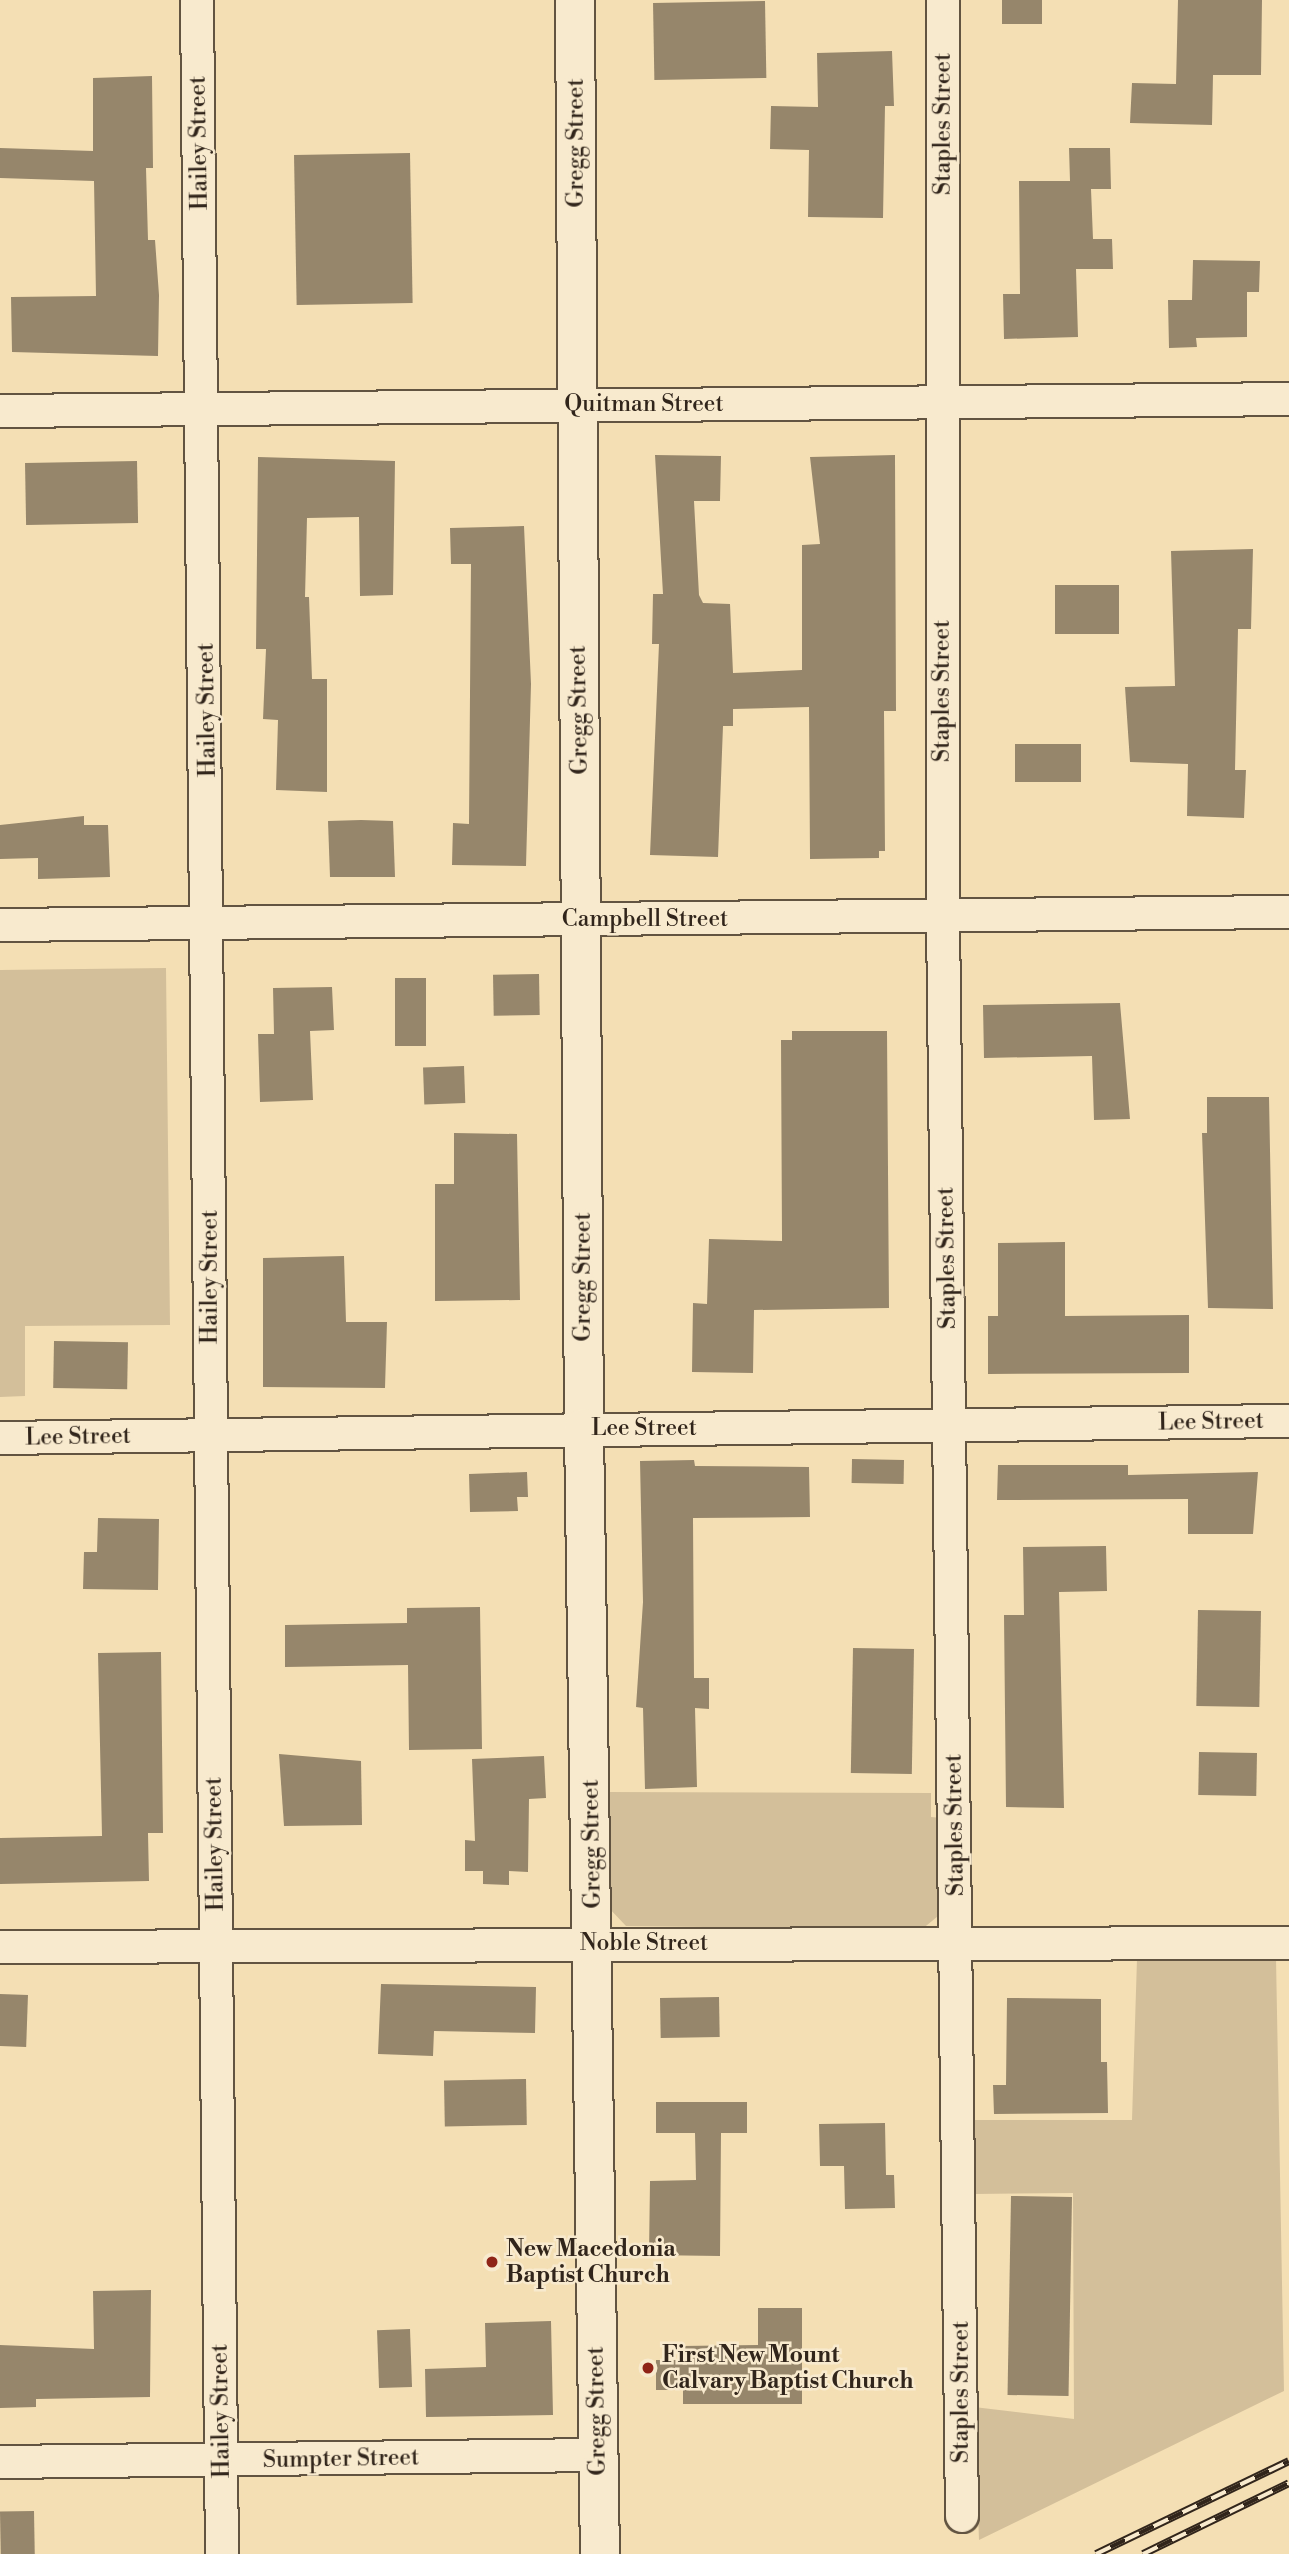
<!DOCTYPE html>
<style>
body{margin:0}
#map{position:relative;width:1289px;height:2554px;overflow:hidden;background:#f4dfb4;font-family:"Libre Bodoni",serif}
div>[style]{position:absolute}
.green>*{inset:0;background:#d3bf9a}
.building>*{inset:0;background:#96866b;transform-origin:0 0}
.roads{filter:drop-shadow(2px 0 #625441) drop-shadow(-2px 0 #625441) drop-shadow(0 2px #625441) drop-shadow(0 -2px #625441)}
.minor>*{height:32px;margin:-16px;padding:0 16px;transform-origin:16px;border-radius:16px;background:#f8eace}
.tertiary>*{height:38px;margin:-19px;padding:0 19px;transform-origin:19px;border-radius:19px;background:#f8eace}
.rail>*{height:8px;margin-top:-4px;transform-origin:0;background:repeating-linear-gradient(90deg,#f8eace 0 16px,#31251b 0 32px);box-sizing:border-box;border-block:2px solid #31251b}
.dots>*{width:19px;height:19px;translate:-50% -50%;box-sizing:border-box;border:4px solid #f8eace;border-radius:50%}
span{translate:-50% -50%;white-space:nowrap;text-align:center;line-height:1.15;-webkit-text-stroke:5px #f8eace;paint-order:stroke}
.street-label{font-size:23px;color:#31251b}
.poi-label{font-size:23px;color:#31251b;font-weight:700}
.left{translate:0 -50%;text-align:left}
</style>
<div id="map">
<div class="green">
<i style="clip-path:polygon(166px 968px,170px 1325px,25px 1326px,25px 1396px,0 1397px,0 970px)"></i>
<i style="clip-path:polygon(605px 1792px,931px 1793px,931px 1817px,942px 1818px,943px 1912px,921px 1930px,626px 1926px,608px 1907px)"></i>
<i style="clip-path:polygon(1276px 1958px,1284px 2391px,979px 2540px,974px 2407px,1074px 2419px,1073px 2193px,974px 2194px,973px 2120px,1132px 2120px,1137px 1959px)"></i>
</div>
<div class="building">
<i style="left:1002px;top:0;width:40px;height:24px"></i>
<i style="clip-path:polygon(1178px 0,1262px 0,1261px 75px,1213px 75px,1212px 125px,1130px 123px,1132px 83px,1176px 84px)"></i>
<i style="left:765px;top:1px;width:77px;height:112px;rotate:89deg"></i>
<i style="clip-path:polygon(892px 51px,894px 106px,885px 106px,883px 218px,808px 217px,809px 150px,770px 149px,771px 106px,818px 107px,817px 53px)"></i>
<i style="clip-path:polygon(152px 76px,153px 168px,146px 168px,148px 240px,155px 240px,159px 295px,158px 356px,12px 352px,11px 297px,96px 296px,94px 181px,0 178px,0 148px,93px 151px,93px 78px)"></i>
<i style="clip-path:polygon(1069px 148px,1110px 148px,1111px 189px,1091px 189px,1093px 239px,1112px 239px,1113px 269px,1076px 269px,1078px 337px,1004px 339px,1003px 294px,1020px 294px,1019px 181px,1070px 181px)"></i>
<i style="left:410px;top:153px;width:150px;height:116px;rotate:89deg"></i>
<i style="clip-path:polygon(1193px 260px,1260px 261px,1259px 292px,1247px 292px,1247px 337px,1196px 338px,1197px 347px,1169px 348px,1168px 300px,1192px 300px)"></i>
<i style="clip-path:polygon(655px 455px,721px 456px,720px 501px,694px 501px,699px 595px,703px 603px,730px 604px,733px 673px,802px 670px,802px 545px,820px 544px,810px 457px,895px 455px,896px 711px,884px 711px,885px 851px,879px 851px,879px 858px,810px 859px,809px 707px,733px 709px,733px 726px,723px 726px,718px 857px,650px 855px,659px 644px,652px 644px,653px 594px,663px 594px)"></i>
<i style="clip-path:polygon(258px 457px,395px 461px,393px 595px,360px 596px,359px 517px,307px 518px,305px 597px,309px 597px,312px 679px,327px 679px,327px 792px,276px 790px,278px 720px,263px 719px,266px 649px,256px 649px)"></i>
<i style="left:137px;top:461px;width:62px;height:112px;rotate:89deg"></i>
<i style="clip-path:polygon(524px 526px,531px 684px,526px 866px,452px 865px,453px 823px,469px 824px,471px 564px,451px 564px,450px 528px)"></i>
<i style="clip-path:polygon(1253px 549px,1251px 629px,1238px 629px,1235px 770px,1246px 770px,1244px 818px,1187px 816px,1188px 764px,1130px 762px,1125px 687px,1175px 686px,1171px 551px)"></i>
<i style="left:1055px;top:585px;width:64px;height:49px"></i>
<i style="left:1015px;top:744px;width:66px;height:38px"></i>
<i style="clip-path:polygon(84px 816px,84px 825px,108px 825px,110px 877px,38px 879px,38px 858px,0 859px,0 825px)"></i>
<i style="clip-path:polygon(361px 820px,393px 821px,395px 877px,330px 877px,328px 821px)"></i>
<i style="left:539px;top:974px;width:41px;height:46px;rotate:89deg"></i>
<i style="left:395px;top:978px;width:31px;height:68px"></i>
<i style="clip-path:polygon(332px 987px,334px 1030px,310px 1031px,313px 1100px,260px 1102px,258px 1034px,274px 1034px,273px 988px)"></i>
<i style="clip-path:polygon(1120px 1003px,1130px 1119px,1094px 1120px,1092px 1056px,984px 1058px,983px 1005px)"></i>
<i style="clip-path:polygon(792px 1031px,887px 1031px,889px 1308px,754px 1310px,753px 1373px,692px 1372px,693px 1303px,707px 1304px,709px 1239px,782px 1241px,781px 1040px,792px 1040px)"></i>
<i style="left:464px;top:1066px;width:37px;height:41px;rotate:88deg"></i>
<i style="clip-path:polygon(1207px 1097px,1269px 1097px,1273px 1309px,1208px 1308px,1202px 1133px,1207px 1133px)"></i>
<i style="clip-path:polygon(454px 1133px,517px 1134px,520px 1300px,435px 1301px,435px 1184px,454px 1184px)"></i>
<i style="clip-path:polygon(1065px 1242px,1065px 1316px,1189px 1315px,1189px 1373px,988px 1374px,988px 1316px,998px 1316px,998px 1243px)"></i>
<i style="clip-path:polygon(344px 1256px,346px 1322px,387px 1322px,385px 1388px,263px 1387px,263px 1258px)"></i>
<i style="left:54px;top:1341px;width:74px;height:47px;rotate:1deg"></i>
<i style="left:852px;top:1459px;width:52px;height:24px;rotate:1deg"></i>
<i style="clip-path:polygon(694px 1460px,695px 1466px,809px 1467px,810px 1517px,693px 1518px,694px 1678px,709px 1678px,709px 1709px,695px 1708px,697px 1787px,645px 1789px,643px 1708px,636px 1707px,643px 1602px,640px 1461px)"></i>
<i style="clip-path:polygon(998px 1465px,1128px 1465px,1128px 1475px,1258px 1472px,1253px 1534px,1188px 1534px,1188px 1499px,997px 1500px)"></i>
<i style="clip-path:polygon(527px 1472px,528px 1497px,517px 1497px,518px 1511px,470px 1512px,469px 1474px)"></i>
<i style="clip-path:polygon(98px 1518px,159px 1519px,158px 1590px,83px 1589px,84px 1552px,97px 1552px)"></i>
<i style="clip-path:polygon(1106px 1546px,1107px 1591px,1059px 1592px,1064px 1808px,1006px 1807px,1004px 1615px,1024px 1615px,1023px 1547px)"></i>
<i style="clip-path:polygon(480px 1607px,482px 1749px,409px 1750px,408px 1665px,285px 1667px,285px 1625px,407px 1623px,407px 1608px)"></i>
<i style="left:1198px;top:1610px;width:63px;height:96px;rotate:1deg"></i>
<i style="left:853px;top:1648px;width:61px;height:125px;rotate:1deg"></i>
<i style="clip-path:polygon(161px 1652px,163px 1833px,148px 1833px,149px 1881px,0 1884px,0 1838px,102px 1836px,98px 1653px)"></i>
<i style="left:1199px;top:1752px;width:58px;height:43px;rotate:1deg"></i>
<i style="clip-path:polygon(279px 1754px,361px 1761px,362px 1825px,284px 1826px)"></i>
<i style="clip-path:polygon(544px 1756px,546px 1798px,529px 1799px,528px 1872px,509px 1871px,509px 1885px,483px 1884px,483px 1871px,465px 1871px,465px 1840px,475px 1841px,472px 1759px)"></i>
<i style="clip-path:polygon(381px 1984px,536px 1987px,535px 2033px,434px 2031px,433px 2056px,378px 2054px)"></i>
<i style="left:0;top:1994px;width:28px;height:52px;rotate:2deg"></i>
<i style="left:719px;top:1997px;width:40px;height:59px;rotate:89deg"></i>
<i style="clip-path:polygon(1007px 1998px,1101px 1999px,1101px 2062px,1107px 2062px,1108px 2113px,994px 2114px,993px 2085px,1006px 2085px)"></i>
<i style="left:526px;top:2079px;width:46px;height:82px;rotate:89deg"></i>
<i style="clip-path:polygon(656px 2102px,747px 2102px,747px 2133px,721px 2133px,720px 2256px,649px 2255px,650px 2181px,696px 2180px,695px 2133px,656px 2133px)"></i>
<i style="clip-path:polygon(885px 2123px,886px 2175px,894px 2175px,895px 2208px,845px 2209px,844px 2166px,820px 2166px,819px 2124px)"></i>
<i style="left:1011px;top:2196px;width:61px;height:199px;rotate:1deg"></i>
<i style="clip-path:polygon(151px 2290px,150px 2397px,36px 2399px,36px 2407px,0 2408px,0 2345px,94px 2349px,93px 2291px)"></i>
<i style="clip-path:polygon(758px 2308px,802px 2308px,802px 2404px,683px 2404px,683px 2390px,656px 2390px,656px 2360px,683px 2360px,682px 2346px,758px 2345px)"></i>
<i style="clip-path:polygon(551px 2321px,553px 2415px,426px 2417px,425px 2369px,486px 2367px,485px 2323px)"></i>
<i style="left:410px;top:2329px;width:58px;height:33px;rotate:88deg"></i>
<i style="left:34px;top:2511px;width:43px;height:34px;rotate:89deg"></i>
</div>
<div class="roads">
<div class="minor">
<i style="left:197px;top:0;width:2554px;rotate:89.44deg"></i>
<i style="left:943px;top:0;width:917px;rotate:90deg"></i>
<i style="left:943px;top:917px;width:1599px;rotate:89.32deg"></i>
<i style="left:0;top:411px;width:1289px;rotate:-0.53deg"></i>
<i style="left:0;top:925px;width:1289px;rotate:-0.58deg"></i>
<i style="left:0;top:1438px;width:1289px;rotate:-0.76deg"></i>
<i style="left:0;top:1947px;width:1289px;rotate:-0.18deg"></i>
<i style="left:0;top:2462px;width:598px;rotate:-0.67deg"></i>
</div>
<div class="tertiary">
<i style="left:575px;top:0;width:1428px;rotate:89.64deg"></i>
<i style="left:584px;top:1428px;width:1126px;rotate:89.19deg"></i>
</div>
</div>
<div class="rail">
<i style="left:1096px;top:2554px;width:214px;rotate:-25.7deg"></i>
<i style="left:1143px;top:2554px;width:162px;rotate:-25.9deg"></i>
</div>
<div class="dots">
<i style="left:492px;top:2262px;background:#8f2418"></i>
<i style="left:648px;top:2368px;background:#8f2418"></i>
</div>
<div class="street-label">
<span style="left:943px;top:124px;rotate:-90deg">Staples Street</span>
<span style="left:199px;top:143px;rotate:-91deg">Hailey Street</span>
<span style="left:576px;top:143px;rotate:-90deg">Gregg Street</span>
<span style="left:644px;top:404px">Quitman Street</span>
<span style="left:942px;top:691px;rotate:-90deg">Staples Street</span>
<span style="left:207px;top:710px;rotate:-91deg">Hailey Street</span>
<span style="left:579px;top:710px;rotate:-91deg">Gregg Street</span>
<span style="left:645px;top:919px">Campbell Street</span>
<span style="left:947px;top:1258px;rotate:-91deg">Staples Street</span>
<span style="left:210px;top:1277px;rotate:-90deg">Hailey Street</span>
<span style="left:583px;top:1277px;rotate:-90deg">Gregg Street</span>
<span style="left:1211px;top:1422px;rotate:-1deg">Lee Street</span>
<span style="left:644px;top:1428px">Lee Street</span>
<span style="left:78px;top:1437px;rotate:-1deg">Lee Street</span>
<span style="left:955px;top:1825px;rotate:-91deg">Staples Street</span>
<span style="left:215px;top:1844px;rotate:-91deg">Hailey Street</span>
<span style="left:592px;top:1844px;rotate:-91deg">Gregg Street</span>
<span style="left:644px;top:1943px">Noble Street</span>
<span style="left:961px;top:2392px;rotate:-90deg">Staples Street</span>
<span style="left:221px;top:2411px;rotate:-91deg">Hailey Street</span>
<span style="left:597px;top:2411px;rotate:-91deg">Gregg Street</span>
<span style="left:341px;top:2459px;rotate:-1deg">Sumpter Street</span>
</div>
<div class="poi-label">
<span class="left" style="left:506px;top:2262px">New Macedonia<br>Baptist Church</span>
<span class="left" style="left:662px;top:2368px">First New Mount<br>Calvary Baptist Church</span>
</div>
</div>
